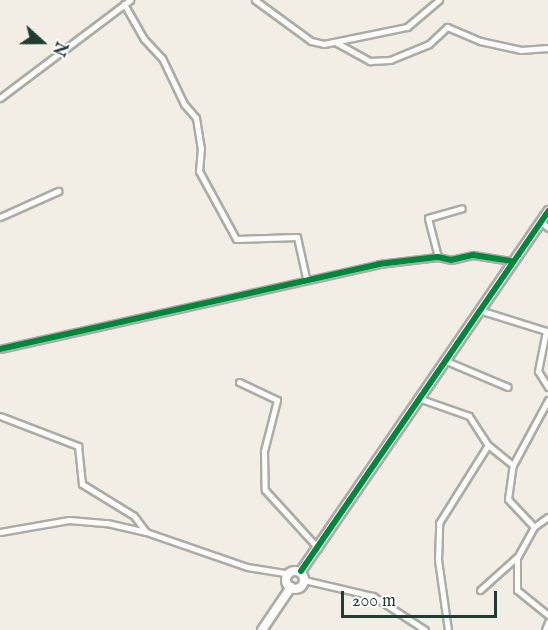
<!DOCTYPE html>
<style>
body{margin:0}
#map{position:relative;width:548px;height:630px;overflow:hidden;background:#f2ede5;font-family:"IM FELL English",serif}
div>[style]{position:absolute}
.roads{filter:drop-shadow(2px 0 #aaaca6) drop-shadow(-2px 0 #aaaca6) drop-shadow(0 2px #aaaca6) drop-shadow(0 -2px #aaaca6)}
.street>*{height:5px;margin:-2.5px;padding:0 2.5px;transform-origin:2.5px;border-radius:2.5px;background:#fdfcfb}
.secondary>*{height:8px;margin:-4px;padding:0 4px;transform-origin:4px;border-radius:4px;background:#fdfcfb}
.secondary>.ring{margin:-4px;padding:0;box-sizing:content-box;background:none;border:8px solid #fdfcfb;border-radius:50%}
.cycleway>*{height:6px;margin:-3px;padding:0 3px;transform-origin:3px;border-radius:3px;background:#00873e}
span{translate:-50% -50%;white-space:nowrap;text-align:center;line-height:1.15;-webkit-text-stroke:6px #fff;paint-order:stroke}
.north{position:absolute;left:12px;top:12px;width:60px;height:60px;-webkit-text-stroke:4px #fff;paint-order:stroke;rotate:111deg;font-size:16px;font-weight:700;line-height:24px;text-align:center;color:#1f3d34}
.north::after{content:'';display:block;margin:auto;width:21px;height:27px;background:#1f3d34;clip-path:polygon(50% 0,100% 100%,50% 72%,0 100%)}
.scale{position:absolute;left:341px;top:591px;width:156px;height:27px;box-sizing:border-box;border:3px solid #1f3d34;border-top:0;padding-left:8px;font-size:18px;line-height:21px;white-space:nowrap;color:#1f3d34;-webkit-text-stroke:4px #fff;paint-order:stroke}
</style>
<div id="map">
<div class="roads">
<div class="street">
<i style="left:255px;top:0;width:69px;rotate:36.2deg"></i>
<i style="left:311px;top:41px;width:13px;rotate:13deg"></i>
<i style="left:324px;top:44px;width:85px;rotate:-11.6deg"></i>
<i style="left:407px;top:27px;width:42px;rotate:-40.2deg"></i>
<i style="left:124px;top:4px;width:40px;rotate:60.3deg"></i>
<i style="left:144px;top:39px;width:26px;rotate:47deg"></i>
<i style="left:162px;top:58px;width:51px;rotate:64.4deg"></i>
<i style="left:184px;top:104px;width:18px;rotate:49deg"></i>
<i style="left:196px;top:118px;width:30px;rotate:81deg"></i>
<i style="left:201px;top:148px;width:23px;rotate:95deg"></i>
<i style="left:199px;top:171px;width:77px;rotate:61.4deg"></i>
<i style="left:236px;top:239px;width:61px;rotate:-1.9deg"></i>
<i style="left:297px;top:237px;width:42px;rotate:77.6deg"></i>
<i style="left:337px;top:43px;width:38px;rotate:29deg"></i>
<i style="left:370px;top:61px;width:20px;rotate:-3deg"></i>
<i style="left:390px;top:60px;width:42px;rotate:-22.3deg"></i>
<i style="left:429px;top:44px;width:25px;rotate:-43deg"></i>
<i style="left:447px;top:27px;width:36px;rotate:23deg"></i>
<i style="left:480px;top:41px;width:42px;rotate:12.4deg"></i>
<i style="left:521px;top:50px;width:27px;rotate:-4deg"></i>
<i style="left:0;top:98px;width:163px;rotate:-37deg"></i>
<i style="left:0;top:217px;width:64px;rotate:-24.1deg"></i>
<i style="left:540px;top:221px;width:11px;rotate:41deg"></i>
<i style="left:438px;top:257px;width:40px;rotate:-104.4deg"></i>
<i style="left:428px;top:218px;width:35px;rotate:-16deg"></i>
<i style="left:479px;top:310px;width:70px;rotate:17.4deg"></i>
<i style="left:546px;top:331px;width:41px;rotate:101.3deg"></i>
<i style="left:538px;top:371px;width:19px;rotate:58deg"></i>
<i style="left:0;top:349px;width:388px;rotate:-12.6deg"></i>
<i style="left:379px;top:264px;width:59px;rotate:-6.8deg"></i>
<i style="left:438px;top:257px;width:13px;rotate:13deg"></i>
<i style="left:451px;top:260px;width:23px;rotate:-13deg"></i>
<i style="left:473px;top:255px;width:39px;rotate:9deg"></i>
<i style="left:444px;top:360px;width:69px;rotate:22.9deg"></i>
<i style="left:239px;top:382px;width:42px;rotate:25.3deg"></i>
<i style="left:277px;top:400px;width:53px;rotate:104.3deg"></i>
<i style="left:264px;top:451px;width:39px;rotate:89deg"></i>
<i style="left:265px;top:490px;width:79px;rotate:47.6deg"></i>
<i style="left:418px;top:398px;width:54px;rotate:19.4deg"></i>
<i style="left:469px;top:416px;width:35px;rotate:57deg"></i>
<i style="left:488px;top:445px;width:32px;rotate:39deg"></i>
<i style="left:0;top:416px;width:84px;rotate:21deg"></i>
<i style="left:78px;top:446px;width:38px;rotate:84deg"></i>
<i style="left:82px;top:484px;width:61px;rotate:31.6deg"></i>
<i style="left:134px;top:516px;width:20px;rotate:53deg"></i>
<i style="left:534px;top:527px;width:38px;rotate:-133deg"></i>
<i style="left:508px;top:499px;width:34px;rotate:-82deg"></i>
<i style="left:513px;top:465px;width:74px;rotate:-61.7deg"></i>
<i style="left:0;top:532px;width:70px;rotate:-9.9deg"></i>
<i style="left:69px;top:520px;width:38px;rotate:5deg"></i>
<i style="left:107px;top:523px;width:40px;rotate:13deg"></i>
<i style="left:146px;top:532px;width:107px;rotate:19.1deg"></i>
<i style="left:247px;top:567px;width:38px;rotate:9deg"></i>
<i style="left:517px;top:557px;width:33px;rotate:90deg"></i>
<i style="left:517px;top:590px;width:40px;rotate:39deg"></i>
<i style="left:304px;top:580px;width:71px;rotate:13.1deg"></i>
<i style="left:373px;top:596px;width:62px;rotate:33.2deg"></i>
<i style="left:480px;top:590px;width:51px;rotate:-41.8deg"></i>
<i style="left:518px;top:556px;width:33px;rotate:-61deg"></i>
<i style="left:534px;top:527px;width:17px;rotate:-36deg"></i>
<i style="left:448px;top:630px;width:71px;rotate:-98.1deg"></i>
<i style="left:438px;top:560px;width:37px;rotate:-88deg"></i>
<i style="left:439px;top:523px;width:92px;rotate:-57.9deg"></i>
<i style="left:545px;top:630px;width:9px;rotate:-69deg"></i>
</div>
<div class="secondary">
<i style="left:301px;top:571px;width:437px;rotate:-55.5deg"></i>
<i class="ring" style="left:286px;top:571px;width:10px;height:10px"></i>
<i style="left:262px;top:630px;width:52px;rotate:-56deg"></i>
</div>
</div>
<div class="cycleway">
<i style="left:0;top:349px;width:388px;rotate:-12.6deg"></i>
<i style="left:379px;top:264px;width:59px;rotate:-6.8deg"></i>
<i style="left:438px;top:257px;width:13px;rotate:13deg"></i>
<i style="left:451px;top:260px;width:23px;rotate:-13deg"></i>
<i style="left:473px;top:255px;width:39px;rotate:9deg"></i>
<i style="left:301px;top:571px;width:437px;rotate:-55.5deg"></i>
</div>
<div class="north">N</div>
<div class="scale">200 m</div>
</div>
